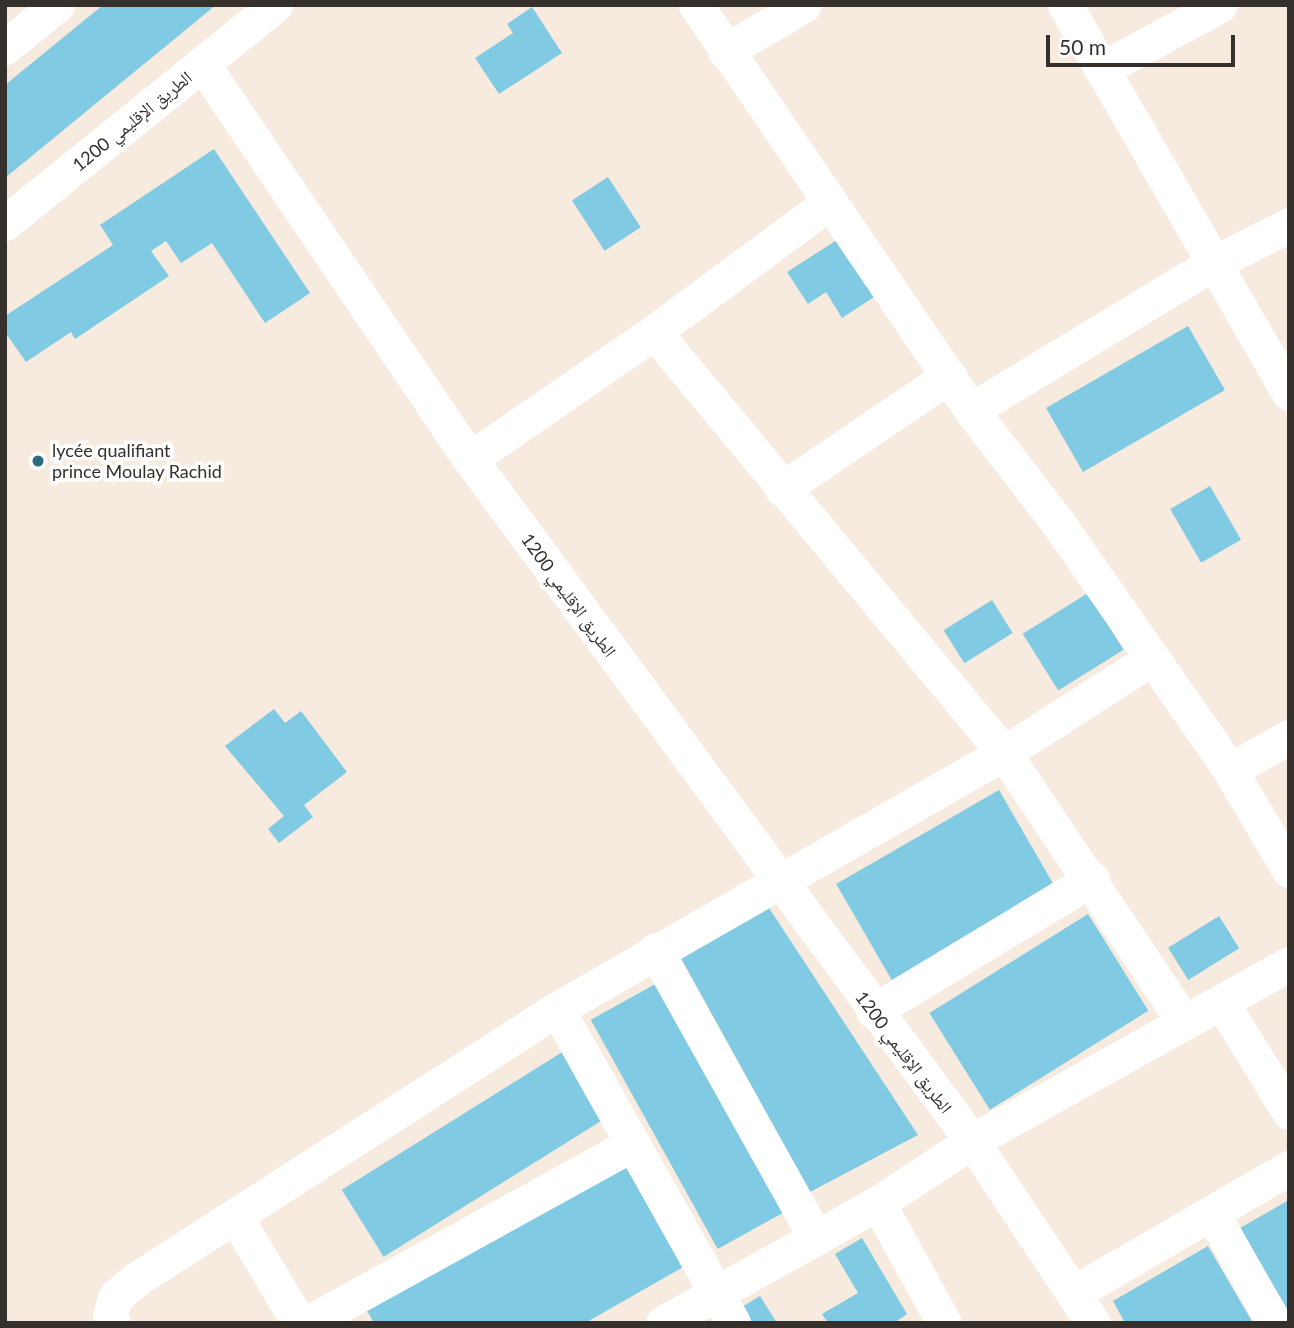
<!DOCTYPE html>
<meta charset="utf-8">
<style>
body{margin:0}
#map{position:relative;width:1294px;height:1328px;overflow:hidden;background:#f7eade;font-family:Lato,"Noto Naskh Arabic",sans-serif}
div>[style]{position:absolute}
.building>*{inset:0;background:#81cae3;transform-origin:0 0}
.minor>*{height:35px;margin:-17.5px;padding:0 17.5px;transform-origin:17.5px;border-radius:17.5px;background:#fff}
.dots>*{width:19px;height:19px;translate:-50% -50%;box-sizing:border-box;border:4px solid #fff;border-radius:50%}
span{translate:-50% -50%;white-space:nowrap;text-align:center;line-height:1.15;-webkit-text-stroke:7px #fff;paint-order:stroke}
.street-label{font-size:18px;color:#35302c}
.poi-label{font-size:18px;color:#35302c}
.left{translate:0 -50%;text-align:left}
.frame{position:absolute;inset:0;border:7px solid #35302c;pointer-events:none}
.scale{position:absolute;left:1046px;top:35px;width:189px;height:32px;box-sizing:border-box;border:4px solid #35302c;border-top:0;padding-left:9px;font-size:21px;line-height:24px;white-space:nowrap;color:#35302c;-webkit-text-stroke:5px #fff;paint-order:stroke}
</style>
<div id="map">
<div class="building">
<i style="clip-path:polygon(103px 5px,216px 5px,5px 178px,5px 85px)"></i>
<i style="clip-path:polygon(532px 7px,562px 53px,499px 94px,475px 58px,513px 33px,507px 24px)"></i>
<i style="clip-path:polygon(214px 149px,310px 293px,265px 323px,212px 243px,181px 263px,166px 241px,151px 251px,169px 276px,75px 339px,71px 332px,26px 362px,5px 332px,5px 316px,113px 245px,100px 225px)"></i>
<i style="left:608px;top:177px;width:60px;height:43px;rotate:57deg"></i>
<i style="clip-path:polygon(837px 240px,874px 297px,842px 318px,826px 292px,808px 304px,787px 272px)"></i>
<i style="left:1188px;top:326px;width:74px;height:164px;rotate:60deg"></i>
<i style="left:1210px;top:486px;width:62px;height:46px;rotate:60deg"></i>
<i style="left:1088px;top:593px;width:67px;height:77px;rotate:58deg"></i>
<i style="left:992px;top:600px;width:39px;height:57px;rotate:58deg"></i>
<i style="clip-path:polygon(274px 709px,285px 723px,301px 711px,347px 772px,304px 805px,313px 817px,279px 843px,268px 829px,284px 816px,225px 746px)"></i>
<i style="left:999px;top:790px;width:113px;height:188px;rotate:60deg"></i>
<i style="clip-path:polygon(769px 908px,918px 1135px,810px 1192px,681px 958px)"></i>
<i style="left:1088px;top:914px;width:114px;height:187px;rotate:58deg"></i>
<i style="left:1219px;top:916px;width:38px;height:60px;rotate:58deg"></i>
<i style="left:659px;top:982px;width:262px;height:78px;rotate:61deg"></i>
<i style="left:564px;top:1051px;width:79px;height:262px;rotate:58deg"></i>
<i style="clip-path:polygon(632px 1157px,692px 1262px,585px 1323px,374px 1323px,366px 1309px)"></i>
<i style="clip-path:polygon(1289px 1200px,1289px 1312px,1240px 1228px)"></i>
<i style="clip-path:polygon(862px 1238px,907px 1314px,894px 1323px,828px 1323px,822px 1314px,858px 1293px,835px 1254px)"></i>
<i style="clip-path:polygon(1208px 1246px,1253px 1323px,1125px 1323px,1113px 1301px)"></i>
<i style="clip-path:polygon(760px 1296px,777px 1323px,742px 1323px,735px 1311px)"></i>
</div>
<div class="minor">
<i style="left:696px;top:5px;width:490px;rotate:55.8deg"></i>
<i style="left:971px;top:410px;width:143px;rotate:52.4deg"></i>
<i style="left:1058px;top:523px;width:301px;rotate:55.1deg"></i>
<i style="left:1230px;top:770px;width:116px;rotate:59.5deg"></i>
<i style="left:1065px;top:5px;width:448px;rotate:60deg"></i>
<i style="left:5px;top:47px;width:67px;rotate:-38.9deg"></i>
<i style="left:725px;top:51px;width:91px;rotate:-30.2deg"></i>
<i style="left:203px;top:65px;width:476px;rotate:55.9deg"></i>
<i style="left:470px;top:459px;width:847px;rotate:53.64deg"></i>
<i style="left:972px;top:1141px;width:219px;rotate:56.4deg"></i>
<i style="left:1102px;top:69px;width:134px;rotate:-28.5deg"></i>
<i style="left:5px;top:223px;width:347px;rotate:-38.9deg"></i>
<i style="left:654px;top:332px;width:547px;rotate:50.26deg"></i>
<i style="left:1004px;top:753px;width:324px;rotate:56.2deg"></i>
<i style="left:971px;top:410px;width:284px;rotate:-31.2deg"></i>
<i style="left:1214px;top:263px;width:84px;rotate:-26.9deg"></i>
<i style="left:470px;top:459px;width:224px;rotate:-34.6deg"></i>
<i style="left:654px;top:332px;width:215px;rotate:-36.5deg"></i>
<i style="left:782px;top:489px;width:202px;rotate:-34.1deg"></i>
<i style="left:1230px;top:770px;width:68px;rotate:-29.2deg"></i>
<i style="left:655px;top:950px;width:330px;rotate:60.8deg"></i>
<i style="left:1222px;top:1003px;width:128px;rotate:58.4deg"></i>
<i style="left:557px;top:1009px;width:360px;rotate:60.7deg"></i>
<i style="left:873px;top:1011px;width:256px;rotate:-31.1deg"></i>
<i style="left:878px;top:1203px;width:137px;rotate:61.2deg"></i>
<i style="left:1212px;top:1213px;width:126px;rotate:60.6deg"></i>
<i style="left:235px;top:1216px;width:125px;rotate:59.1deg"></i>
<i style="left:1075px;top:1292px;width:247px;rotate:-30.1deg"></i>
<i style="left:113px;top:1323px;width:8px;rotate:-113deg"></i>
<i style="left:110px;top:1316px;width:20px;rotate:-75deg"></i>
<i style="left:115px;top:1297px;width:26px;rotate:-40deg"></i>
<i style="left:135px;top:1280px;width:502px;rotate:-32.71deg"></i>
<i style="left:557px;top:1009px;width:515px;rotate:-29.8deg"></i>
<i style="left:1004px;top:753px;width:176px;rotate:-32.7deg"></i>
<i style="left:308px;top:1323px;width:370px;rotate:-28.9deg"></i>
<i style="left:663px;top:1323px;width:246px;rotate:-29.2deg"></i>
<i style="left:878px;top:1203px;width:113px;rotate:-33.4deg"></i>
<i style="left:972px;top:1141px;width:363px;rotate:-29.2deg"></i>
</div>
<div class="dots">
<i style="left:38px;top:461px;background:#2b6c7f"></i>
</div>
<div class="street-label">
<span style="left:132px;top:121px;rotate:-39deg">الطريق الإقليمي 1200</span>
<span style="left:569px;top:595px;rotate:54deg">الطريق الإقليمي 1200</span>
<span style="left:904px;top:1052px;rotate:53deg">الطريق الإقليمي 1200</span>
</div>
<div class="poi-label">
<span class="left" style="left:52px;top:461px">lycée qualifiant<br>prince Moulay Rachid</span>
</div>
<div class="frame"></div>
<div class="scale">50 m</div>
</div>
